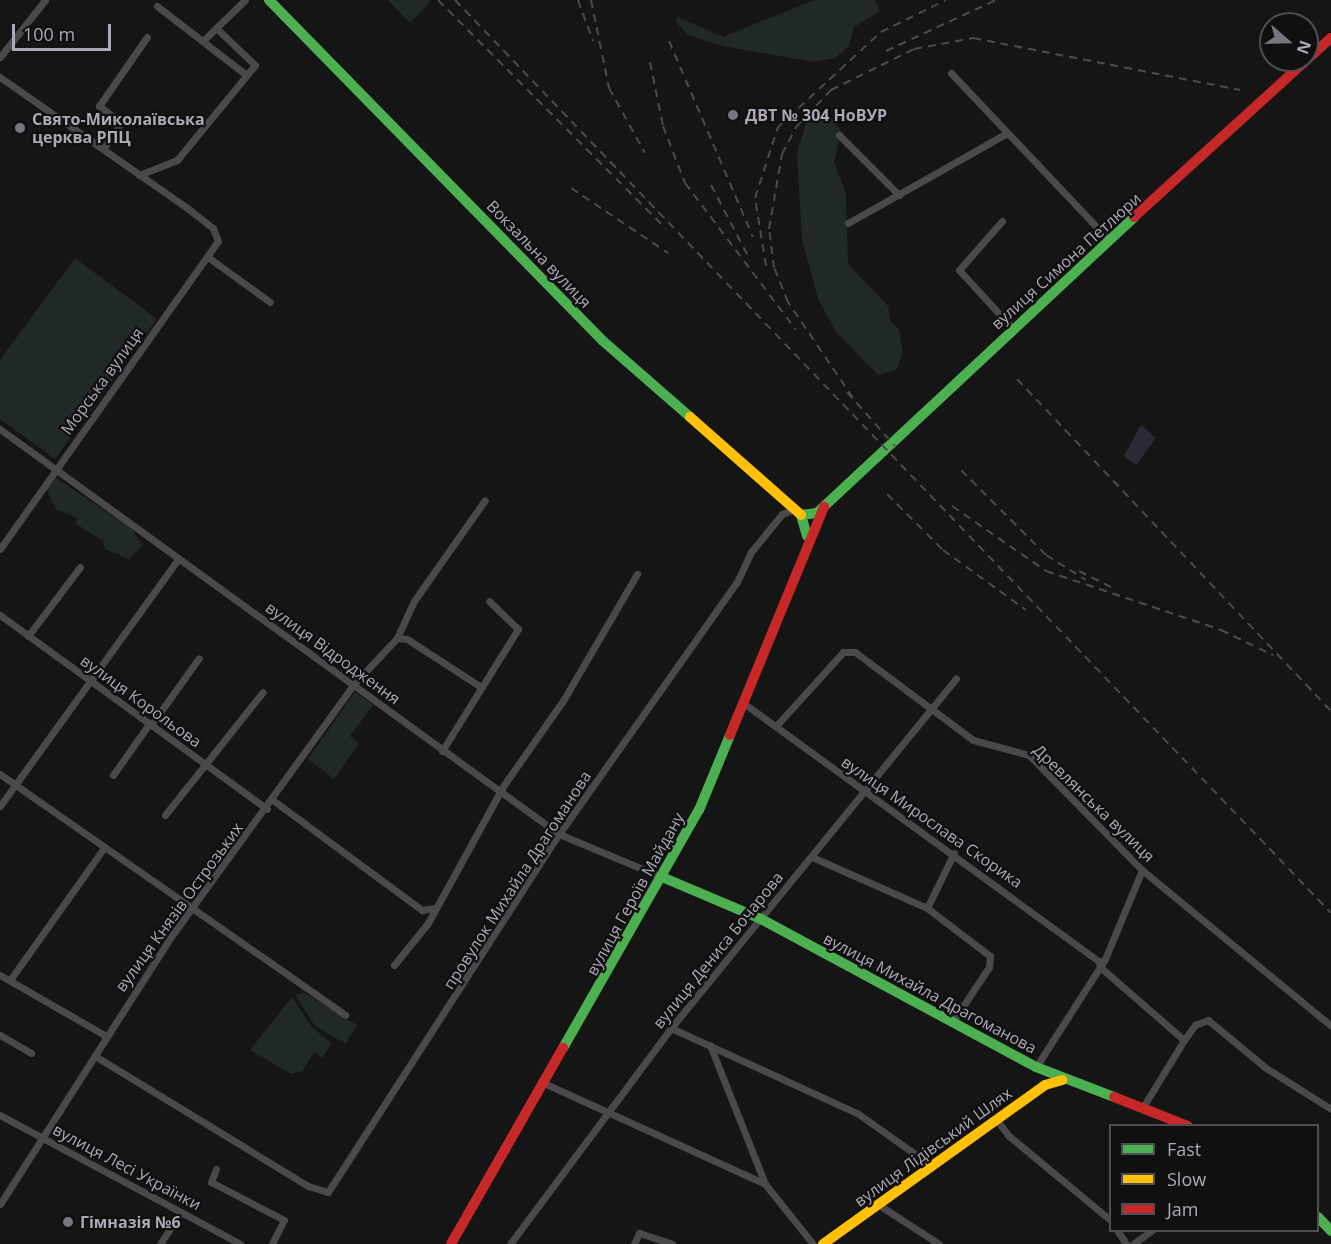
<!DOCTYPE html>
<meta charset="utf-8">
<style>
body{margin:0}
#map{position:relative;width:1331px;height:1244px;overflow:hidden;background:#161516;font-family:"Open Sans",sans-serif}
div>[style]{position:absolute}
.green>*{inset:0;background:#212828}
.water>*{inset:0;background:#2c2937}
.street>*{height:7px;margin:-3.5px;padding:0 3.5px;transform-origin:3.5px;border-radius:3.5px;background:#4a484b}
.fast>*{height:10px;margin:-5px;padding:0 5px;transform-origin:5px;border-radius:5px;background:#4caf50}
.slow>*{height:10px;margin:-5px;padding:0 5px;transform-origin:5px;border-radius:5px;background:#ffc107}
.jam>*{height:10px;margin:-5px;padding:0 5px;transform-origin:5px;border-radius:5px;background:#c62828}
.rail>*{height:2px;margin-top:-1px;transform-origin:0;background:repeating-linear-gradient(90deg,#4b494c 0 8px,transparent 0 14px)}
.dots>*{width:16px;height:16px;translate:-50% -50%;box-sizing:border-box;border:3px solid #111011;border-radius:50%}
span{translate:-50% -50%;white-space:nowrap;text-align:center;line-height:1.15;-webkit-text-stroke:4.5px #111011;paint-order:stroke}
.poi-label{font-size:16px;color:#aea7b6;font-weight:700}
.left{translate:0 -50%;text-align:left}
.street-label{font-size:16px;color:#aea7b6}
.legend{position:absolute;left:1109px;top:1124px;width:210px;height:108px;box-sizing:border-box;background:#111011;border:2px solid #504c53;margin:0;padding:8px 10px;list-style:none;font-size:18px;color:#aea7b6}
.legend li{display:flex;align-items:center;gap:12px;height:30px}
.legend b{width:30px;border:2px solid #504c53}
.north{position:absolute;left:1259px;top:12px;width:60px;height:60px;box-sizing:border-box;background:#111011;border:2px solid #504c53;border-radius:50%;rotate:110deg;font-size:16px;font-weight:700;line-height:24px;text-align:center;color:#aea7b6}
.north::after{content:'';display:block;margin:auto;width:21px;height:27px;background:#79747e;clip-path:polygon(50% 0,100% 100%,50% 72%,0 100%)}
.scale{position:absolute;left:12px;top:24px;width:99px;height:27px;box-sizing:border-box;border:3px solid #aea7b6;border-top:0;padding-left:8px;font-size:18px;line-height:21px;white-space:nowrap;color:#aea7b6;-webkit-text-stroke:4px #111011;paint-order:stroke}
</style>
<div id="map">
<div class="green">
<i style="clip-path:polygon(388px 0,429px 0,430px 2px,410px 23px)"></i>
<i style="clip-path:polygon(814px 0,875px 0,880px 11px,854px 27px,849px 46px,835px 58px,813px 62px,718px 45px,688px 35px,675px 21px,678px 17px,723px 37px)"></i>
<i style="clip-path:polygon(817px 115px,832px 118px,841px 131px,834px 162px,846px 193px,848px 264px,888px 306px,890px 320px,899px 330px,903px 353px,896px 370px,878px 375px,836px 332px,818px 299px,802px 240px,797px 153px,806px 123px)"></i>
<i style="clip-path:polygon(75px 258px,157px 319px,55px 459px,0 419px,0 360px)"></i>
<i style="clip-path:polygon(56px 478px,131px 528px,143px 545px,129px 559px,105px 549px,103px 541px,76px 524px,77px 518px,56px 509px,46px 489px)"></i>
<i style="clip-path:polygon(355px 692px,373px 705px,350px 736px,359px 744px,334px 779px,308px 759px)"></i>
<i style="clip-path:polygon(305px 993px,357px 1025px,346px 1044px,315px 1026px,295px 995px)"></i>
<i style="clip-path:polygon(292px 997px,312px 1027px,331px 1043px,323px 1058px,314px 1052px,302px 1071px,291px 1074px,250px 1050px)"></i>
</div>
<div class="water">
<i style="clip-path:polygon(1141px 425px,1156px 438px,1136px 465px,1124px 456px)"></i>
</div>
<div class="street">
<i style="left:157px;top:6px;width:111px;rotate:37.7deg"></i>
<i style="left:203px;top:41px;width:18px;rotate:-45deg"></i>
<i style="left:0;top:57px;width:73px;rotate:-51.7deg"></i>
<i style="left:951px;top:73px;width:231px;rotate:46.6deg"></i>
<i style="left:0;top:77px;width:227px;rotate:35deg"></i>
<i style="left:186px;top:207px;width:34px;rotate:38deg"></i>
<i style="left:213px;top:228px;width:14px;rotate:69deg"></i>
<i style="left:218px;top:241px;width:377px;rotate:125.3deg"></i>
<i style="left:839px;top:135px;width:85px;rotate:45deg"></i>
<i style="left:103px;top:149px;width:32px;rotate:-55deg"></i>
<i style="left:121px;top:123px;width:28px;rotate:-142deg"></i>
<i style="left:99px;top:106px;width:84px;rotate:-55.2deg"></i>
<i style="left:139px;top:175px;width:41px;rotate:-21.5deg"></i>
<i style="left:177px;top:160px;width:123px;rotate:-50.6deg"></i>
<i style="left:255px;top:65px;width:54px;rotate:-136.5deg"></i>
<i style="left:216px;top:28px;width:40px;rotate:-44deg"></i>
<i style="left:1002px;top:221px;width:65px;rotate:131.3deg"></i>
<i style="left:959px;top:270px;width:80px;rotate:47.5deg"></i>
<i style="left:848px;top:223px;width:183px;rotate:-29.5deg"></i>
<i style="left:209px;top:258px;width:75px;rotate:35.8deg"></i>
<i style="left:0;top:429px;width:690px;rotate:35.92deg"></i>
<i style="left:559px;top:834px;width:112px;rotate:22.7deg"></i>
<i style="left:0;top:615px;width:330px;rotate:36deg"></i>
<i style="left:28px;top:636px;width:86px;rotate:-53deg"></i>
<i style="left:397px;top:638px;width:10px;rotate:6deg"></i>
<i style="left:407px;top:639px;width:88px;rotate:33deg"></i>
<i style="left:742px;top:702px;width:441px;rotate:36deg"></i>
<i style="left:1099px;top:961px;width:6px;rotate:81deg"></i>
<i style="left:1100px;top:967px;width:111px;rotate:41deg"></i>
<i style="left:1184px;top:1040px;width:19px;rotate:-54deg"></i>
<i style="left:1195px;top:1025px;width:14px;rotate:-21deg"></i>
<i style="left:1208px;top:1020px;width:75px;rotate:39.6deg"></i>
<i style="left:1266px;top:1068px;width:77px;rotate:32.2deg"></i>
<i style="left:151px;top:725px;width:82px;rotate:-54.4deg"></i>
<i style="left:776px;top:726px;width:100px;rotate:-47.8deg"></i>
<i style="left:843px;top:652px;width:12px"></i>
<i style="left:855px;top:652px;width:147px;rotate:36.7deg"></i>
<i style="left:973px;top:740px;width:58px;rotate:15deg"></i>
<i style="left:1029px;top:755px;width:161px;rotate:45.5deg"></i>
<i style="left:1142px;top:870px;width:245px;rotate:39.5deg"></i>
<i style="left:442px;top:751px;width:144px;rotate:-58.1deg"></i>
<i style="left:518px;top:629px;width:40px;rotate:-136deg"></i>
<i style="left:0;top:774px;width:421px;rotate:34.9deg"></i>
<i style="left:113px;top:775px;width:62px;rotate:-54.8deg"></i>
<i style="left:274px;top:801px;width:184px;rotate:36.4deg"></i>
<i style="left:422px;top:910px;width:13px;rotate:-9deg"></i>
<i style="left:0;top:806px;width:304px;rotate:-54.2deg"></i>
<i style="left:165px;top:815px;width:157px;rotate:-51.5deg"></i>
<i style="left:812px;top:857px;width:126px;rotate:23.9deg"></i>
<i style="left:927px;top:908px;width:79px;rotate:37.3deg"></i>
<i style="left:990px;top:956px;width:11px;rotate:95deg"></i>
<i style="left:989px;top:967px;width:67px;rotate:123.5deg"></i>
<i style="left:927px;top:908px;width:61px;rotate:-63.9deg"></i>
<i style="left:394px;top:965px;width:54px;rotate:-51deg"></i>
<i style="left:428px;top:923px;width:158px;rotate:-61.2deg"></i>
<i style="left:504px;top:785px;width:105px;rotate:-55.1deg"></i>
<i style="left:564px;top:699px;width:145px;rotate:-59.7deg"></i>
<i style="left:0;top:975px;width:122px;rotate:29.9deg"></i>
<i style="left:10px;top:980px;width:161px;rotate:-54.6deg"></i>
<i style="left:671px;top:1028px;width:205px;rotate:24.6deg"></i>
<i style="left:857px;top:1113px;width:92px;rotate:35.2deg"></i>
<i style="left:0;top:1035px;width:36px;rotate:30deg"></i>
<i style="left:710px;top:1045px;width:149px;rotate:68.4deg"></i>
<i style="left:765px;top:1184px;width:77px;rotate:51.3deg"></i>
<i style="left:95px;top:1056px;width:250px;rotate:31.4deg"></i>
<i style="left:308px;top:1186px;width:21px;rotate:17deg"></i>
<i style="left:328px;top:1192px;width:426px;rotate:-57.2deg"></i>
<i style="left:559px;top:834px;width:309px;rotate:-54.8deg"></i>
<i style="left:737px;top:582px;width:33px;rotate:-65deg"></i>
<i style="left:751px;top:552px;width:49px;rotate:-50.8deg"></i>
<i style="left:782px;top:514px;width:13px;rotate:-23deg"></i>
<i style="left:1036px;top:1067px;width:128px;rotate:-57.4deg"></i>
<i style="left:1105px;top:959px;width:96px;rotate:-67.4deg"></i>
<i style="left:546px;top:1084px;width:241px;rotate:24.5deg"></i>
<i style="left:1143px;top:1107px;width:79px;rotate:-58.5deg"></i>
<i style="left:0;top:1115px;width:273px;rotate:28.2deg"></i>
<i style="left:996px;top:1119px;width:21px;rotate:53deg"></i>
<i style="left:1009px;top:1136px;width:131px;rotate:39.7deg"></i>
<i style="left:216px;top:1169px;width:14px;rotate:111deg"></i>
<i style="left:211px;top:1182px;width:82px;rotate:27.5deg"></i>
<i style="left:284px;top:1220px;width:27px;rotate:117deg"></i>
<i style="left:0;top:1204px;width:321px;rotate:-57.4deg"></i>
<i style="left:173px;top:934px;width:307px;rotate:-54.1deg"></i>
<i style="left:353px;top:685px;width:64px;rotate:-46.9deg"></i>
<i style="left:397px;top:638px;width:41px;rotate:-65.3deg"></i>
<i style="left:414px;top:601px;width:123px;rotate:-54.9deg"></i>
<i style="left:879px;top:1205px;width:72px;rotate:33deg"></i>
<i style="left:1117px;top:1230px;width:17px;rotate:57deg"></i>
<i style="left:160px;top:1244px;width:38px;rotate:-57deg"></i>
<i style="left:510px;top:1244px;width:269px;rotate:-53.3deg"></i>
<i style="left:671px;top:1028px;width:451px;rotate:-50.8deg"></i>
<i style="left:634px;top:1244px;width:12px;rotate:-66deg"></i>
<i style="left:639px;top:1233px;width:35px;rotate:18deg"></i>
<i style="left:1133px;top:1244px;width:24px;rotate:-36deg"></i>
</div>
<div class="fast">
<i style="left:269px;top:0;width:477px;rotate:45.6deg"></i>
<i style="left:603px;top:341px;width:116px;rotate:41.1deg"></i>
<i style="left:807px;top:536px;width:22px;rotate:-106deg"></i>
<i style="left:801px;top:515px;width:16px;rotate:-7deg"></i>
<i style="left:817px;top:513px;width:434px;rotate:-43deg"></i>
<i style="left:662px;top:877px;width:108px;rotate:23deg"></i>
<i style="left:761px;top:919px;width:312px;rotate:28.3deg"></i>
<i style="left:1036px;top:1067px;width:84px;rotate:21deg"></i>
<i style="left:563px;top:1048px;width:274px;rotate:-60.3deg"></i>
<i style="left:699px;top:810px;width:81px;rotate:-67.5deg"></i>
<i style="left:1318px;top:1217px;width:19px;rotate:47deg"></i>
</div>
<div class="slow">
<i style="left:690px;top:417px;width:148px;rotate:41.4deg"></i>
<i style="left:823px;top:1244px;width:273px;rotate:-35.6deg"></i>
<i style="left:1045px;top:1085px;width:18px;rotate:-16deg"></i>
</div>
<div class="jam">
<i style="left:1134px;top:217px;width:266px;rotate:-42.3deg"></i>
<i style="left:730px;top:735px;width:247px;rotate:-67.6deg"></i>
<i style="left:1114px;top:1097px;width:79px;rotate:21.4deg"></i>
<i style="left:451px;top:1244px;width:226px;rotate:-60.3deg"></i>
</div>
<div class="rail">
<i style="left:438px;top:0;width:323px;rotate:45.1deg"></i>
<i style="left:455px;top:0;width:1265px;rotate:46.18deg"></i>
<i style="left:578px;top:0;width:44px;rotate:69.9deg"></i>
<i style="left:591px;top:0;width:90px;rotate:78.4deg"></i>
<i style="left:609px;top:88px;width:74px;rotate:61deg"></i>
<i style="left:669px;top:41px;width:213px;rotate:66.8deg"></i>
<i style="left:886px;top:51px;width:121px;rotate:-24.9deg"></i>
<i style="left:650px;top:62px;width:65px;rotate:78.5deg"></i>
<i style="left:663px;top:126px;width:61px;rotate:68.9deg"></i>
<i style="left:685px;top:183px;width:184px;rotate:52.9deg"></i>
<i style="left:711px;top:185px;width:82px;rotate:62.5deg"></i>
<i style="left:571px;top:188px;width:117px;rotate:33.8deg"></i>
<i style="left:766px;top:266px;width:69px;rotate:-99.2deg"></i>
<i style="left:755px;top:198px;width:75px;rotate:-72.1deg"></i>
<i style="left:778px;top:127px;width:140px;rotate:-42.7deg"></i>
<i style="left:881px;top:32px;width:72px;rotate:-26.2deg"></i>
<i style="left:1017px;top:379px;width:457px;rotate:46.6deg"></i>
<i style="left:847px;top:392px;width:72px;rotate:48.4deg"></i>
<i style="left:853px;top:398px;width:116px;rotate:-124.1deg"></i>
<i style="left:788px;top:302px;width:37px;rotate:-112deg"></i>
<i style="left:774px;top:268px;width:39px;rotate:-97deg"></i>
<i style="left:769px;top:229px;width:76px;rotate:-80.2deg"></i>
<i style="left:782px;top:154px;width:32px;rotate:-62deg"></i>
<i style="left:797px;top:126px;width:50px;rotate:-46.6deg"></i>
<i style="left:831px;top:90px;width:93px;rotate:-26.3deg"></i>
<i style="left:914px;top:49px;width:60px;rotate:-10.6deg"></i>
<i style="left:973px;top:38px;width:272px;rotate:11deg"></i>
<i style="left:961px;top:470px;width:120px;rotate:45deg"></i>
<i style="left:1046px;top:555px;width:47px;rotate:32deg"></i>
<i style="left:887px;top:494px;width:79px;rotate:45deg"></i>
<i style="left:943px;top:550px;width:102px;rotate:35.9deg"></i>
<i style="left:952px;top:506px;width:114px;rotate:34.7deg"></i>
<i style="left:1046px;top:571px;width:185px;rotate:18.6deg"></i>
<i style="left:1221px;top:630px;width:58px;rotate:25.7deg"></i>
<i style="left:1079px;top:571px;width:42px;rotate:26.6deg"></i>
</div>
<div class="dots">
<i style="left:733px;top:115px;background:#79747e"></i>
<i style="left:20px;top:128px;background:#79747e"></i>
<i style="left:68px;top:1222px;background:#79747e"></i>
</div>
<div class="poi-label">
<span class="left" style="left:745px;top:115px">ДВТ № 304 НоВУР</span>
<span class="left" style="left:32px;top:128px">Свято-Миколаївська<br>церква РПЦ</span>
<span class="left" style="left:80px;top:1222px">Гімназія №6</span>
</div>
<div class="street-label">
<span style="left:539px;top:254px;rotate:46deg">Вокзальна вулиця</span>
<span style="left:1066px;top:261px;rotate:-42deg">вулиця Симона Петлюри</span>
<span style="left:102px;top:381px;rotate:-54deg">Морська вулиця</span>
<span style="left:333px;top:653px;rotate:36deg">вулиця Відродження</span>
<span style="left:141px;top:701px;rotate:36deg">вулиця Корольова</span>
<span style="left:1094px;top:803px;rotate:44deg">Древлянська вулиця</span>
<span style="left:932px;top:822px;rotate:35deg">вулиця Мирослава Скорика</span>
<span style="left:517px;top:880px;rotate:-57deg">провулок Михайла Драгоманова</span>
<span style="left:635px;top:894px;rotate:-61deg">вулиця Героїв Майдану</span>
<span style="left:179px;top:907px;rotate:-54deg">вулиця Князів Острозьких</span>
<span style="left:718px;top:950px;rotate:-51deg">вулиця Дениса Бочарова</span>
<span style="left:930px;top:993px;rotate:28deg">вулиця Михайла Драгоманова</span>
<span style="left:933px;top:1147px;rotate:-36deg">вулиця Лідівський Шлях</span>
<span style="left:127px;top:1167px;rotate:28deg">вулиця Лесі Українки</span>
</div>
<ul class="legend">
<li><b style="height:8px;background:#4caf50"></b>Fast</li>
<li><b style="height:8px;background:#ffc107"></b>Slow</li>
<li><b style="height:8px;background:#c62828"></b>Jam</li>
</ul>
<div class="north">N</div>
<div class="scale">100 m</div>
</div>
